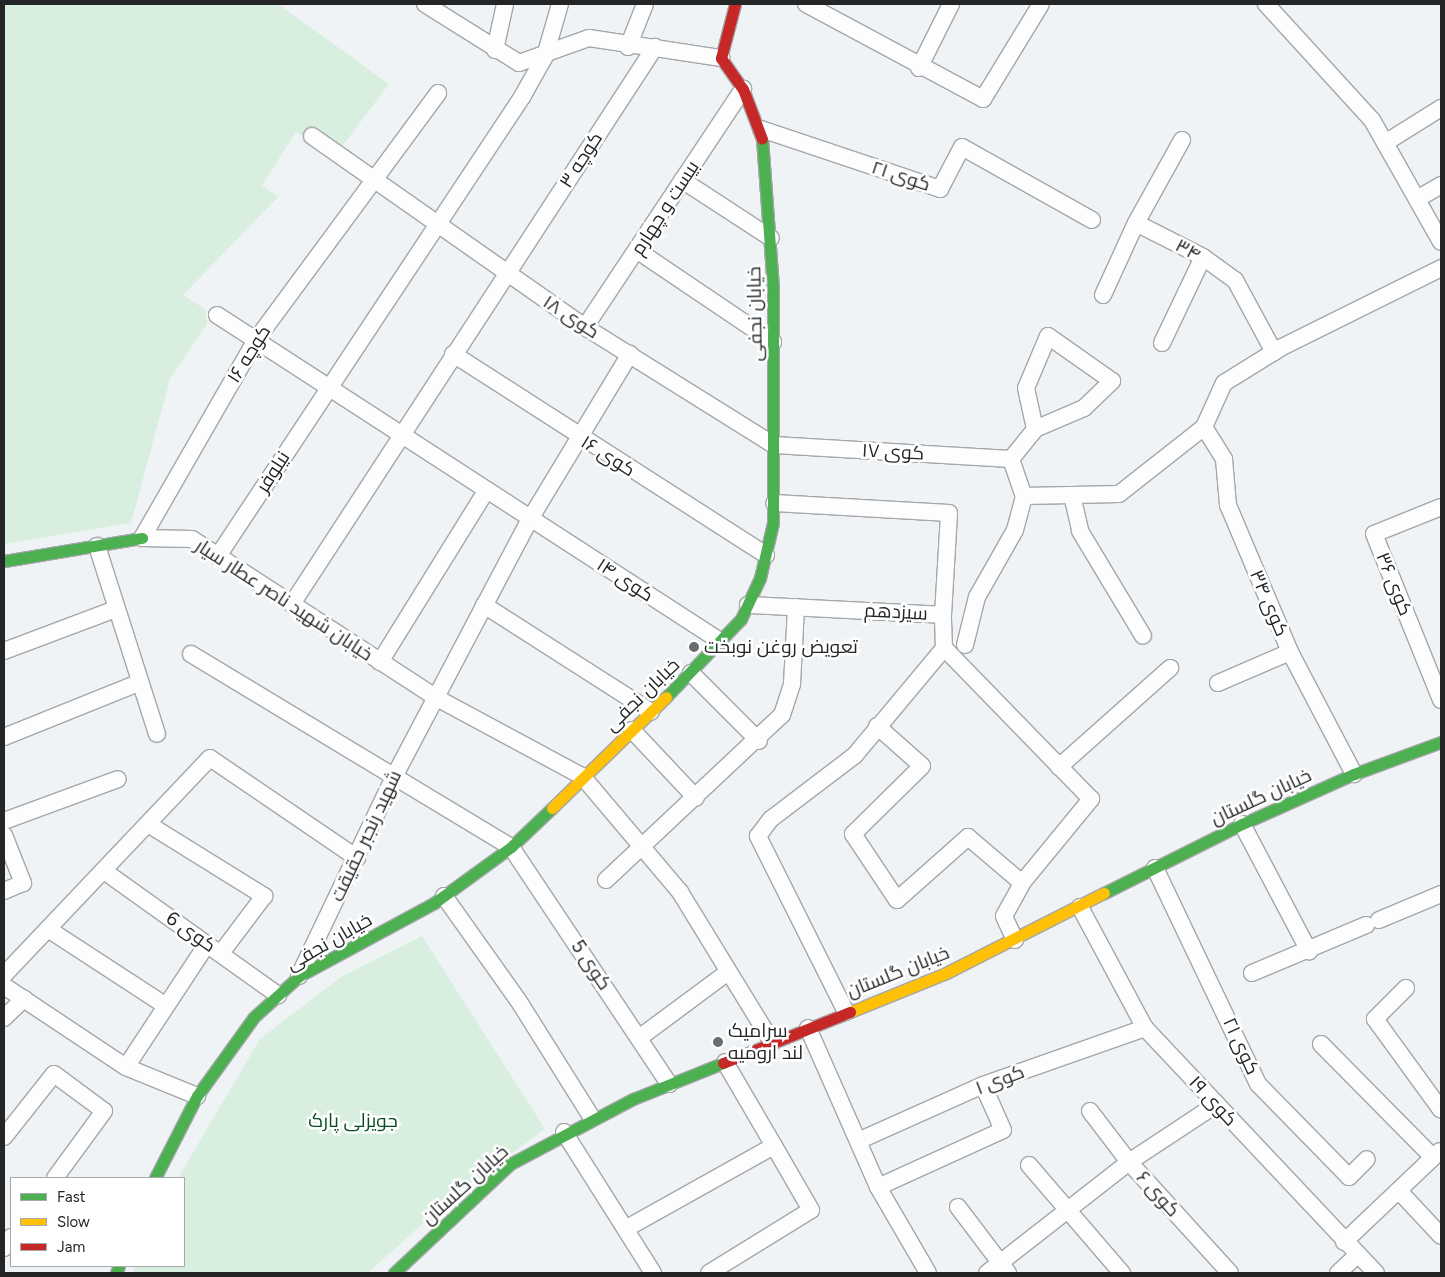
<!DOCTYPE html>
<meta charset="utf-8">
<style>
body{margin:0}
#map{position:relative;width:1445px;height:1277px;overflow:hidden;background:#eff3f6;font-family:Figtree,Cairo,sans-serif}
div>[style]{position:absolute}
.green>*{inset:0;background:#d8efdf}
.roads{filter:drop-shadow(1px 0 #a4a7a9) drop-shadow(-1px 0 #a4a7a9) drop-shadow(0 1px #a4a7a9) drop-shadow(0 -1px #a4a7a9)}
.street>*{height:16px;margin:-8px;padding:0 8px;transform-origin:8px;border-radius:8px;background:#fdfdfe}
.fast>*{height:11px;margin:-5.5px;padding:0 5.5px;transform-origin:5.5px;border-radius:5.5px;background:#4caf50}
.slow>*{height:11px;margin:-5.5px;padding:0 5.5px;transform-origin:5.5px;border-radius:5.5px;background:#ffc107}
.jam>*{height:11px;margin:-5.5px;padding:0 5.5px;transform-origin:5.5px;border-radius:5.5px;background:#c62828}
.dots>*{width:14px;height:14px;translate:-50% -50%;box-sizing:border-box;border:2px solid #fff;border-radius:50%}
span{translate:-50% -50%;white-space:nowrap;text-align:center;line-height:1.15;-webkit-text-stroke:5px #fff;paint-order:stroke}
.street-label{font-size:19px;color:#232527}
.poi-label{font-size:19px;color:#232527}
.left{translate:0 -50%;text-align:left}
.park-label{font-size:19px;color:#064c20}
.frame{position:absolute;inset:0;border:5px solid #232527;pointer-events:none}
.legend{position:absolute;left:10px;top:1177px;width:175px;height:90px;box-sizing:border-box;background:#fff;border:1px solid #a7a8a9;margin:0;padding:6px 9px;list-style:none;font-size:15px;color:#232527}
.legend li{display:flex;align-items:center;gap:10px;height:25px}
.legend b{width:25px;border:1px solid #a7a8a9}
</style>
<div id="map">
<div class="green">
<i style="clip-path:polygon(4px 4px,278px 4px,389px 84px,335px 156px,296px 132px,262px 185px,278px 197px,183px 295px,205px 309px,207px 324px,170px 379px,131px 523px,4px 544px)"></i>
<i style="clip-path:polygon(422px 936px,545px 1129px,451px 1198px,368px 1273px,133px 1273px,135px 1266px,184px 1266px,184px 1178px,178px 1178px,260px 1039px,341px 977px)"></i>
</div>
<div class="roads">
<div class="street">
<i style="left:425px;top:4px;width:111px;rotate:32.1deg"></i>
<i style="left:519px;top:63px;width:74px;rotate:-19.7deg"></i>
<i style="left:589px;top:38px;width:134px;rotate:8.6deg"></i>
<i style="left:806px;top:4px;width:201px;rotate:28.2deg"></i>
<i style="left:983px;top:99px;width:111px;rotate:-58.6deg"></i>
<i style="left:1266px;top:4px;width:157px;rotate:47.6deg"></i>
<i style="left:1372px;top:120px;width:140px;rotate:60.5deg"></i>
<i style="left:628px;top:47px;width:46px;rotate:-68.4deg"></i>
<i style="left:495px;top:50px;width:47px;rotate:-77.7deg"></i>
<i style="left:919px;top:68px;width:72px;rotate:-63.4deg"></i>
<i style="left:761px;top:129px;width:189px;rotate:18.5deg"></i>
<i style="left:940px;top:189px;width:47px;rotate:-62.4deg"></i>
<i style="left:962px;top:147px;width:149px;rotate:29.3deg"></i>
<i style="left:312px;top:136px;width:333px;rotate:35deg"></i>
<i style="left:585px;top:327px;width:223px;rotate:32deg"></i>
<i style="left:774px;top:445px;width:237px;rotate:3.4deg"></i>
<i style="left:1385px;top:143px;width:66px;rotate:-32deg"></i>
<i style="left:682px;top:180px;width:106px;rotate:33.1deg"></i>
<i style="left:1417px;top:199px;width:28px;rotate:-30deg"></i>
<i style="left:1136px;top:223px;width:95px;rotate:-61deg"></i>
<i style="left:638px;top:251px;width:163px;rotate:34deg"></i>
<i style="left:1103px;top:295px;width:79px;rotate:-65.4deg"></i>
<i style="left:1136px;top:223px;width:75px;rotate:26.9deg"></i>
<i style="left:1203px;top:257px;width:39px;rotate:36deg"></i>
<i style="left:1235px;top:280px;width:82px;rotate:61.6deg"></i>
<i style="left:217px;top:315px;width:599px;rotate:32.95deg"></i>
<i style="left:585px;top:327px;width:286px;rotate:-56.4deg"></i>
<i style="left:1162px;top:343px;width:95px;rotate:-64.5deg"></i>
<i style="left:453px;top:354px;width:372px;rotate:32.7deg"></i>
<i style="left:1204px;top:427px;width:38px;rotate:58deg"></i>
<i style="left:1224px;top:459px;width:46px;rotate:85deg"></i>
<i style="left:1228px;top:505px;width:160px;rotate:67.1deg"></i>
<i style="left:1290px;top:652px;width:138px;rotate:62.3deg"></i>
<i style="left:1011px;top:459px;width:38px;rotate:-51deg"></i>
<i style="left:1035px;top:429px;width:53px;rotate:-23.2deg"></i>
<i style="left:1084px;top:408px;width:39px;rotate:-44deg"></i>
<i style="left:1112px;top:381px;width:78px;rotate:-144.9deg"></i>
<i style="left:1048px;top:336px;width:56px;rotate:112.9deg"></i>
<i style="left:1026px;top:388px;width:42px;rotate:77.6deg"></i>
<i style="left:1011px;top:459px;width:39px;rotate:71deg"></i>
<i style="left:1072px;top:495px;width:37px;rotate:77deg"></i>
<i style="left:1080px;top:531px;width:122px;rotate:59deg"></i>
<i style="left:1441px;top:507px;width:72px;rotate:158.1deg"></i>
<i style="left:1374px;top:534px;width:179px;rotate:68deg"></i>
<i style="left:142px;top:538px;width:50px;rotate:1.1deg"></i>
<i style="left:192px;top:539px;width:290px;rotate:33deg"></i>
<i style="left:435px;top:697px;width:167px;rotate:28.3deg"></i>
<i style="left:582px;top:776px;width:152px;rotate:49.8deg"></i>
<i style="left:680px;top:892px;width:176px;rotate:58.5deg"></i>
<i style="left:142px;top:538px;width:228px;rotate:-60.1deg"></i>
<i style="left:256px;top:340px;width:307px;rotate:-53.6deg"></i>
<i style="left:97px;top:546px;width:197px;rotate:72.3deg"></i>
<i style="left:218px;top:556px;width:551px;rotate:-56.48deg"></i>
<i style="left:522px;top:97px;width:47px;rotate:-60.7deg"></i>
<i style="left:545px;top:56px;width:54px;rotate:-73.9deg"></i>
<i style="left:292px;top:604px;width:665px;rotate:-56.91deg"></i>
<i style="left:484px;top:605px;width:198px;rotate:32.6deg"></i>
<i style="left:748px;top:605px;width:195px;rotate:2.9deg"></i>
<i style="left:943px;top:615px;width:102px;rotate:-86.6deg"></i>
<i style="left:949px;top:513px;width:175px;rotate:-176.7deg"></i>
<i style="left:965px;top:645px;width:49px;rotate:-76deg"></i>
<i style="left:977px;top:597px;width:77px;rotate:-60.4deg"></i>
<i style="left:1015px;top:530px;width:35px;rotate:-75deg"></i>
<i style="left:1024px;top:496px;width:95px;rotate:-1.2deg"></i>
<i style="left:1119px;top:494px;width:108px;rotate:-38.2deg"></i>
<i style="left:1204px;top:427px;width:48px;rotate:-65.6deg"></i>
<i style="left:1224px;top:383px;width:68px;rotate:-31.8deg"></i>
<i style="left:1282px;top:347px;width:178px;rotate:-26.4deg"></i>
<i style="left:4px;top:651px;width:120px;rotate:-20.6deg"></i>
<i style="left:191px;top:654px;width:374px;rotate:31.1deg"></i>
<i style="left:511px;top:847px;width:285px;rotate:56.3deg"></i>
<i style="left:380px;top:662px;width:201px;rotate:-58.2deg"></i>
<i style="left:691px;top:673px;width:96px;rotate:45deg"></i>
<i style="left:1218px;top:683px;width:78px;rotate:-23.3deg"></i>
<i style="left:877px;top:726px;width:60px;rotate:41.6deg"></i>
<i style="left:922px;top:766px;width:97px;rotate:135.4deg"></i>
<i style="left:853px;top:834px;width:79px;rotate:56.3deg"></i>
<i style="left:897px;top:900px;width:95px;rotate:-41.6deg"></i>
<i style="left:968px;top:837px;width:71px;rotate:40.4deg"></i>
<i style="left:1022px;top:883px;width:109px;rotate:-50.6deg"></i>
<i style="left:1091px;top:799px;width:211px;rotate:-134.2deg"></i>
<i style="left:944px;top:648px;width:33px;rotate:-92deg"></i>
<i style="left:632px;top:730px;width:93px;rotate:46.7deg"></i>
<i style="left:4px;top:737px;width:144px;rotate:-21.9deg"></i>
<i style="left:1059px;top:767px;width:149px;rotate:-41.7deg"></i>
<i style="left:4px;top:821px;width:121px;rotate:-20.2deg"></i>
<i style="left:148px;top:824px;width:137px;rotate:31.8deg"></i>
<i style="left:264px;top:896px;width:71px;rotate:127deg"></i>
<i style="left:1242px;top:824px;width:144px;rotate:62.2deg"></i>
<i style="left:4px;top:835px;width:52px;rotate:68.4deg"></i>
<i style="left:23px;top:883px;width:21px;rotate:157deg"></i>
<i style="left:1155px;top:868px;width:239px;rotate:64.5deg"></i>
<i style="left:1258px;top:1084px;width:130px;rotate:45.6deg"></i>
<i style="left:1349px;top:1177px;width:25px;rotate:-45deg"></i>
<i style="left:104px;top:871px;width:214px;rotate:35.5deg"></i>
<i style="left:606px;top:880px;width:241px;rotate:-43.2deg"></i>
<i style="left:782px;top:715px;width:33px;rotate:-72deg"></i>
<i style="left:792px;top:684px;width:77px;rotate:-87deg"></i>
<i style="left:444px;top:896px;width:128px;rotate:54.6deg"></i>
<i style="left:518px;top:1000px;width:139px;rotate:57.9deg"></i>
<i style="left:1080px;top:907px;width:137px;rotate:61.8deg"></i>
<i style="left:1145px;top:1028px;width:337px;rotate:46.7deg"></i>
<i style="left:1379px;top:920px;width:67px;rotate:-22.8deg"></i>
<i style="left:48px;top:929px;width:141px;rotate:33.1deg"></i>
<i style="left:1015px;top:940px;width:26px;rotate:-115deg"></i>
<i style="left:1004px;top:916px;width:38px;rotate:-61deg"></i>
<i style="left:1252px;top:973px;width:124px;rotate:-22.8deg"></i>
<i style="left:4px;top:975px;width:299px;rotate:-46.5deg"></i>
<i style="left:210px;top:758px;width:178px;rotate:34.2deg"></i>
<i style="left:299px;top:976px;width:223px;rotate:-64.5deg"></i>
<i style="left:395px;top:775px;width:289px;rotate:-62.2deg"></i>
<i style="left:530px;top:519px;width:193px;rotate:-58.8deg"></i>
<i style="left:4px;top:986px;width:146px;rotate:33.6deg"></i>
<i style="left:126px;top:1067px;width:77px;rotate:22.2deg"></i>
<i style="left:1406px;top:988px;width:44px;rotate:135deg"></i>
<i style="left:1375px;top:1019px;width:112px;rotate:54deg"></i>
<i style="left:846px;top:1012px;width:197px;rotate:-116.6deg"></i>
<i style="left:758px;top:836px;width:21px;rotate:-53deg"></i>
<i style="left:771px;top:819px;width:106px;rotate:-37.3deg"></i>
<i style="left:855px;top:755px;width:139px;rotate:-50.2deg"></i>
<i style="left:4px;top:1018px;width:28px;rotate:-44deg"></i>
<i style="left:808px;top:1028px;width:174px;rotate:66.2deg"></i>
<i style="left:878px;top:1187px;width:99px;rotate:59.8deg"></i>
<i style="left:639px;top:1038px;width:111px;rotate:-36.6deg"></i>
<i style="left:1321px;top:1044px;width:159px;rotate:45.3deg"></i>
<i style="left:126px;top:1067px;width:147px;rotate:-56.6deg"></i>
<i style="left:1090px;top:1111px;width:64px;rotate:52.6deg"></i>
<i style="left:1129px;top:1162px;width:150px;rotate:47.7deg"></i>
<i style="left:564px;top:1132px;width:167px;rotate:57.7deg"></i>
<i style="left:4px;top:1137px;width:80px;rotate:-51.6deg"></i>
<i style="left:54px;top:1074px;width:62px;rotate:36.5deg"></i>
<i style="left:104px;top:1111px;width:83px;rotate:126.2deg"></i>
<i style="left:858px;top:1141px;width:137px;rotate:-24.1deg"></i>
<i style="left:983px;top:1085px;width:172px;rotate:-19.4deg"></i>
<i style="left:1029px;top:1165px;width:143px;rotate:49.3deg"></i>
<i style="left:878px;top:1187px;width:137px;rotate:-24.5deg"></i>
<i style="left:1003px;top:1130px;width:49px;rotate:-114deg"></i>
<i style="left:1400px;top:1192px;width:60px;rotate:47deg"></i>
<i style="left:958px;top:1207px;width:83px;rotate:52.9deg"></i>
<i style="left:627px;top:1228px;width:168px;rotate:-29.2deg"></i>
<i style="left:774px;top:1146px;width:97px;rotate:-120.3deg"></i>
<i style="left:1344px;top:1242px;width:132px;rotate:-43.5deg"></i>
<i style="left:4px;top:1248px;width:13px;rotate:-58deg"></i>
<i style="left:709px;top:1273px;width:120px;rotate:-31.7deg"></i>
<i style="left:811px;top:1210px;width:74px;rotate:-120deg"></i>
<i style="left:987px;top:1273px;width:180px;rotate:-38deg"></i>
<i style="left:1129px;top:1162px;width:105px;rotate:-33.4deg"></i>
<i style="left:1338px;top:1273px;width:26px;rotate:-43deg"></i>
</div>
<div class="fast">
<i style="left:4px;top:561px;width:140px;rotate:-9.5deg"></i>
<i style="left:666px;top:697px;width:108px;rotate:-46.1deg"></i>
<i style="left:741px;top:619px;width:45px;rotate:-65.1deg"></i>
<i style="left:760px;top:578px;width:57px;rotate:-76.7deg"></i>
<i style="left:773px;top:523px;width:235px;rotate:-90deg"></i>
<i style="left:773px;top:288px;width:149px;rotate:-94.2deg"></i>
<i style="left:1104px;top:893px;width:154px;rotate:-26.6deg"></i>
<i style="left:1242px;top:824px;width:123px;rotate:-24.1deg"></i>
<i style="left:1354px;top:774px;width:93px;rotate:-20.2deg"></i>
<i style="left:155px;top:1178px;width:92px;rotate:-62.9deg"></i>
<i style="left:197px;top:1096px;width:97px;rotate:-54.2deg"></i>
<i style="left:254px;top:1017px;width:61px;rotate:-42.3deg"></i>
<i style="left:299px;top:976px;width:153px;rotate:-28.4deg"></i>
<i style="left:434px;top:903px;width:95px;rotate:-36deg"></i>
<i style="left:511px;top:847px;width:57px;rotate:-43.6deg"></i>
<i style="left:116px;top:1273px;width:8px;rotate:-67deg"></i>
<i style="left:394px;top:1273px;width:159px;rotate:-43.2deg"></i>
<i style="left:510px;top:1164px;width:139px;rotate:-27.9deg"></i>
<i style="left:633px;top:1099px;width:97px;rotate:-21.8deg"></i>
</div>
<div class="slow">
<i style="left:552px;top:808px;width:159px;rotate:-44.2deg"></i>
<i style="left:850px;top:1012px;width:104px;rotate:-22.1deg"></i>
<i style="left:946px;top:973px;width:177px;rotate:-26.9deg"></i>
</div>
<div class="jam">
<i style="left:735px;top:4px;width:56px;rotate:104.5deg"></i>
<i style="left:721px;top:58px;width:38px;rotate:55deg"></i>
<i style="left:743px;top:89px;width:53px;rotate:69.2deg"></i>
<i style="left:723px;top:1063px;width:137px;rotate:-21.9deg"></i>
</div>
</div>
<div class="dots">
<i style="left:694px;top:647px;background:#6a6d6f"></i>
<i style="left:718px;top:1042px;background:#6a6d6f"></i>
</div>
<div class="street-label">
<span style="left:581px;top:160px;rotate:-57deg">کوچه ۳</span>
<span style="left:901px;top:176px;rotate:18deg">کوی ۲۱</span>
<span style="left:665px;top:208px;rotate:-57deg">بیست و چهارم</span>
<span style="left:1188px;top:250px;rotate:28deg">۳۴</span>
<span style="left:755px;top:314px;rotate:-91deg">خیابان نجفی</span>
<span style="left:571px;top:317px;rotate:33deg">کوی ۱۸</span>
<span style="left:249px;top:354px;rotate:-58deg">کوچه ۱۶</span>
<span style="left:893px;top:452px;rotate:3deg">کوی ۱۷</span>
<span style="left:608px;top:456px;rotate:32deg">کوی ۱۶</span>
<span style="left:273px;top:472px;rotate:-57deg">نیلوفر</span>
<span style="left:625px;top:580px;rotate:33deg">کوی ۱۴</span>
<span style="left:1394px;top:584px;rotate:68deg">کوی ۳۶</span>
<span style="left:284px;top:600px;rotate:33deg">خیابان شهید ناصر عطار سیار</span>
<span style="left:1269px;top:603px;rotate:67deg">کوی ۳۴</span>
<span style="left:896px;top:612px;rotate:3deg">سیزدهم</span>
<span style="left:642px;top:695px;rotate:-44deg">خیابان نجفی</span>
<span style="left:1261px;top:797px;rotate:-25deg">خیابان گلستان</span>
<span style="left:366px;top:836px;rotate:-65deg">شهید رنجبر حقیقت</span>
<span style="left:191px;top:932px;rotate:35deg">کوی 6</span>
<span style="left:329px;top:942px;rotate:-30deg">خیابان نجفی</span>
<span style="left:591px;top:965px;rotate:56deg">کوی 5</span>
<span style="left:898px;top:972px;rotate:-22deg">خیابان گلستان</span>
<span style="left:1241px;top:1046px;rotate:65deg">کوی ۲۱</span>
<span style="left:1000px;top:1080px;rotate:-21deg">کوی ۱</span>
<span style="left:1213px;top:1101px;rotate:47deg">کوی ۱۹</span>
<span style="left:465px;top:1185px;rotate:-42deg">خیابان گلستان</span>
<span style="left:1158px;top:1194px;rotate:48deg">کوی ۶</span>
</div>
<div class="poi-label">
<span class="left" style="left:704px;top:647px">تعویض روغن نوبخت</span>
<span class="left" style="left:728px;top:1042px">سرامیک<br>لند ارومیه</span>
</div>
<div class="park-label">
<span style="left:353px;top:1121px">جویزلی پارک</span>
</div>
<div class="frame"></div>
<ul class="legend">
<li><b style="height:6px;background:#4caf50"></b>Fast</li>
<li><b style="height:6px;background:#ffc107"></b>Slow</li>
<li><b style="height:6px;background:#c62828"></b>Jam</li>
</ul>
</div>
